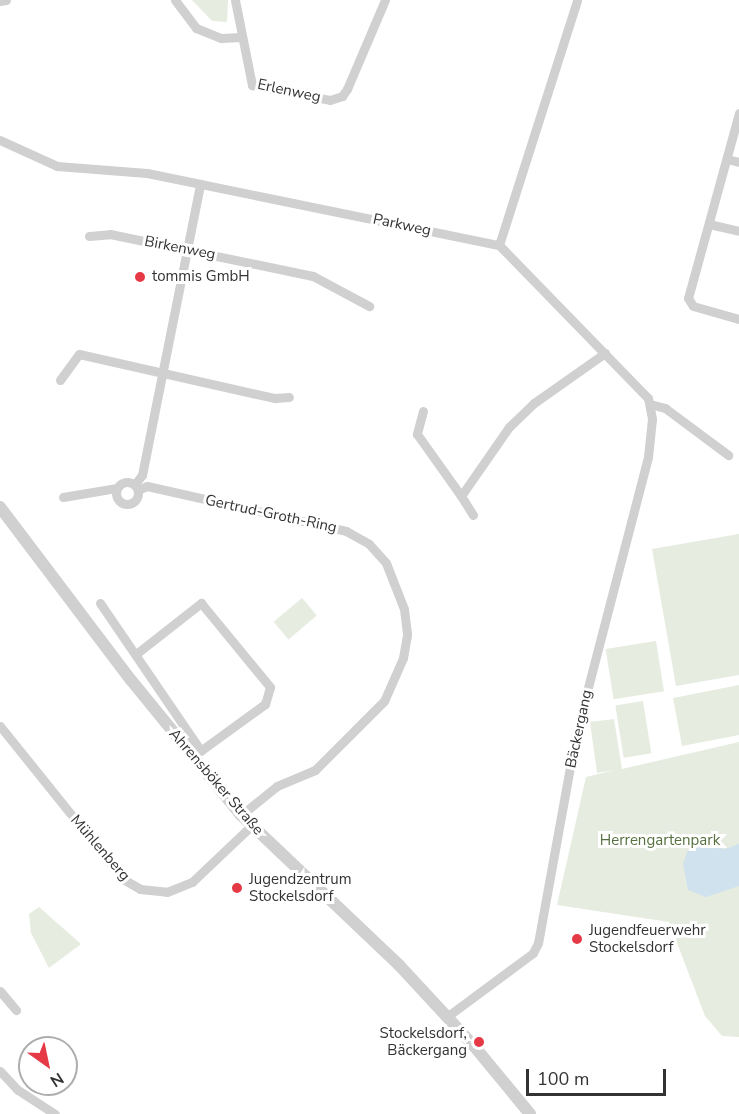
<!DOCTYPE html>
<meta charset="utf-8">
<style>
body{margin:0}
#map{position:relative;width:739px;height:1114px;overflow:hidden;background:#fff;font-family:"Nunito Sans",sans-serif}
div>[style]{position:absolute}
.green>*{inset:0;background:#e6ecdf;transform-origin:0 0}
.water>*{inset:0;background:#cfe2ee}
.minor>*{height:9px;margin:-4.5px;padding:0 4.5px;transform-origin:4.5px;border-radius:4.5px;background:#d0d0d0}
.minor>.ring{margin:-4.5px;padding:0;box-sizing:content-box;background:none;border:9px solid #d0d0d0;border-radius:50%}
.tertiary>*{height:12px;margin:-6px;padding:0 6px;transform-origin:6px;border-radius:6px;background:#d0d0d0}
.dots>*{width:16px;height:16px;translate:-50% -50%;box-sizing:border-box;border:3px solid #fff;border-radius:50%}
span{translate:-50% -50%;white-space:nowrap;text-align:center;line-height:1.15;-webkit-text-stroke:6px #fff;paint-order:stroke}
.street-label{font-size:15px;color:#333}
.poi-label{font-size:15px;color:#333}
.left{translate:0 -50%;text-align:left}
.right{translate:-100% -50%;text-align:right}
.park-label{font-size:15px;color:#56703f}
.north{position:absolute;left:18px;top:1036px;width:60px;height:60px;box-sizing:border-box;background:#fff;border:2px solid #adadad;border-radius:50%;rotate:147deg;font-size:16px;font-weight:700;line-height:24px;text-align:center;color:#333}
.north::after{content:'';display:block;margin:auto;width:21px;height:27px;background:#e63946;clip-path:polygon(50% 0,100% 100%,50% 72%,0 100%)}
.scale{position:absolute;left:526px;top:1069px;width:140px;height:27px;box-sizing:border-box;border:3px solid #333;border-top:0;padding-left:8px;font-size:18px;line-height:21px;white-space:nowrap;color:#333;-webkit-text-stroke:4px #fff;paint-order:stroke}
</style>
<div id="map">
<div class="green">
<i style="clip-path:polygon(192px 0,228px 0,227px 22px,212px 21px)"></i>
<i style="clip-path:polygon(739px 534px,739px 675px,676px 686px,652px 549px)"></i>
<i style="left:302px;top:598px;width:23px;height:37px;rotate:50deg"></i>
<i style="left:656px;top:641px;width:51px;height:51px;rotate:81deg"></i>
<i style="clip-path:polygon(739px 685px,739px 735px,682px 746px,673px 698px)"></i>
<i style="left:643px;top:701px;width:53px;height:28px;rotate:81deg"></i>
<i style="clip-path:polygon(614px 719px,622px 769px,739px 742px,739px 1037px,722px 1036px,705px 1016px,669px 922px,557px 905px,586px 777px,615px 770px,597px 773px,590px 722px)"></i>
<i style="clip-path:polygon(39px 907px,81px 944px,49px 968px,31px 933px,29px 914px)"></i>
</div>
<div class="water">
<i style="clip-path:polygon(739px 844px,739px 886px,706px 897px,688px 890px,683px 864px,689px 847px,707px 845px,725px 849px)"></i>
</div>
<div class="minor">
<i style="left:175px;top:0;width:35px;rotate:53deg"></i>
<i style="left:196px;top:28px;width:27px;rotate:22deg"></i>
<i style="left:221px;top:38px;width:20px;rotate:-3deg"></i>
<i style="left:235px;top:0;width:87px;rotate:78.7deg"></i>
<i style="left:252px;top:85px;width:79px;rotate:10.9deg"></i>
<i style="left:330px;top:100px;width:13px;rotate:-18deg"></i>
<i style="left:342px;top:96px;width:9px;rotate:-54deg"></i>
<i style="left:347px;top:89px;width:97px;rotate:-66.9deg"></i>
<i style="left:0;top:1px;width:6px;rotate:-9deg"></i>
<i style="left:739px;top:113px;width:192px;rotate:105.4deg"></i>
<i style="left:688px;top:298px;width:9px;rotate:58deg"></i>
<i style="left:693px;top:306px;width:48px;rotate:15.8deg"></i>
<i style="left:0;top:140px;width:63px;rotate:24.5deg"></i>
<i style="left:57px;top:166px;width:90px;rotate:4.4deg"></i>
<i style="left:147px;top:173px;width:359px;rotate:11.6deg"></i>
<i style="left:499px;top:245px;width:214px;rotate:45.8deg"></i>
<i style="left:648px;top:398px;width:21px;rotate:79deg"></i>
<i style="left:652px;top:419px;width:38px;rotate:96deg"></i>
<i style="left:648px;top:457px;width:286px;rotate:104.6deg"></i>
<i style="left:576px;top:734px;width:212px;rotate:100.3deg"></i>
<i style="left:538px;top:943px;width:11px;rotate:117deg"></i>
<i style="left:533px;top:953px;width:106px;rotate:143.5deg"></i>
<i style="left:727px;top:159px;width:12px;rotate:14deg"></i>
<i style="left:709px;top:224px;width:31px;rotate:13deg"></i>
<i style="left:89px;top:236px;width:21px;rotate:-5deg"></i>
<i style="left:110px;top:234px;width:207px;rotate:11.7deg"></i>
<i style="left:313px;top:276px;width:64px;rotate:28.2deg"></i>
<i style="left:499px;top:245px;width:257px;rotate:-72.3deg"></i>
<i style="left:60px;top:380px;width:32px;rotate:-54deg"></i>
<i style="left:79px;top:354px;width:201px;rotate:12.7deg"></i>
<i style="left:275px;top:398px;width:14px;rotate:-4deg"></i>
<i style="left:650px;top:404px;width:16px;rotate:15deg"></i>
<i style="left:665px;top:408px;width:79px;rotate:36.7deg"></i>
<i style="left:423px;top:411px;width:24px;rotate:105deg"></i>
<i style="left:417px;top:434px;width:76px;rotate:54.6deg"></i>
<i class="ring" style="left:116px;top:482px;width:13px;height:13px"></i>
<i style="left:135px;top:484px;width:11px;rotate:-52deg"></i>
<i style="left:142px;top:475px;width:297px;rotate:-78.7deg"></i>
<i style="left:138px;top:490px;width:10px;rotate:-24deg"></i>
<i style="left:147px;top:486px;width:204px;rotate:12.7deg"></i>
<i style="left:346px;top:531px;width:26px;rotate:29deg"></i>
<i style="left:369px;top:544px;width:25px;rotate:48deg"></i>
<i style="left:386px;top:563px;width:49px;rotate:68.6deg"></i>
<i style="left:404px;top:609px;width:26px;rotate:83deg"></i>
<i style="left:407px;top:635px;width:23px;rotate:100deg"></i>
<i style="left:403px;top:658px;width:47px;rotate:113.8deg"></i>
<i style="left:384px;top:701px;width:98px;rotate:135deg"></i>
<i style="left:315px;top:770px;width:41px;rotate:157.2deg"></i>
<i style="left:277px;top:786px;width:46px;rotate:141.1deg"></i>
<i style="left:63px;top:497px;width:55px;rotate:-9.5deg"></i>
<i style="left:473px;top:515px;width:22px;rotate:-122deg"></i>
<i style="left:461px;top:496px;width:84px;rotate:-55.2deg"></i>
<i style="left:509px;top:427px;width:35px;rotate:-44deg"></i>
<i style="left:534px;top:403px;width:87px;rotate:-35.2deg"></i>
<i style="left:100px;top:603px;width:179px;rotate:55.7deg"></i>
<i style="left:136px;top:654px;width:83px;rotate:-38.1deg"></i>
<i style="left:201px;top:603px;width:109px;rotate:50.6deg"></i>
<i style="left:270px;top:687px;width:18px;rotate:106deg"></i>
<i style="left:265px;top:704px;width:90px;rotate:144deg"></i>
<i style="left:0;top:726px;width:196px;rotate:51.2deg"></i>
<i style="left:123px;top:879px;width:20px;rotate:30deg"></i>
<i style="left:140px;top:889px;width:27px;rotate:6deg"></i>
<i style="left:167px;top:892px;width:27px;rotate:-22deg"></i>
<i style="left:192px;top:882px;width:81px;rotate:-43.5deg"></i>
<i style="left:0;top:991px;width:25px;rotate:50deg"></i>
<i style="left:0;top:1071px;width:26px;rotate:47deg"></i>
<i style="left:18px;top:1090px;width:44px;rotate:33deg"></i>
</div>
<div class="tertiary">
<i style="left:0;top:507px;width:217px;rotate:52.9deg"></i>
<i style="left:131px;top:680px;width:174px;rotate:50.8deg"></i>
<i style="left:241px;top:815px;width:218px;rotate:43.5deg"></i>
<i style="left:399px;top:965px;width:110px;rotate:47.2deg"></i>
<i style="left:474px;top:1046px;width:88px;rotate:50.5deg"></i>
</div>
<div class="dots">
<i style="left:140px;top:277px;background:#e63946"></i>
<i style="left:237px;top:888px;background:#e63946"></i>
<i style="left:577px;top:939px;background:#e63946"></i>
<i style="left:479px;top:1042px;background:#e63946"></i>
</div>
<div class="street-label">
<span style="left:289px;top:91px;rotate:12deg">Erlenweg</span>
<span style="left:402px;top:225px;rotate:12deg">Parkweg</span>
<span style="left:180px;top:248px;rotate:11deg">Birkenweg</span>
<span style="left:271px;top:514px;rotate:12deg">Gertrud-Groth-Ring</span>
<span style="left:579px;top:729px;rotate:-78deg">Bäckergang</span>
<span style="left:216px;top:782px;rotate:49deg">Ahrensböker Straße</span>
<span style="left:100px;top:848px;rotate:49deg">Mühlenberg</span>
</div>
<div class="poi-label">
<span class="left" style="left:152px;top:277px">tommis GmbH</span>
<span class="left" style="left:249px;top:888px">Jugendzentrum<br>Stockelsdorf</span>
<span class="left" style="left:589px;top:939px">Jugendfeuerwehr<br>Stockelsdorf</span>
<span class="right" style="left:467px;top:1042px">Stockelsdorf,<br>Bäckergang</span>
</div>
<div class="park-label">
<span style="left:660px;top:841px">Herrengartenpark</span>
</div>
<div class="north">N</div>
<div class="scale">100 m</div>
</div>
